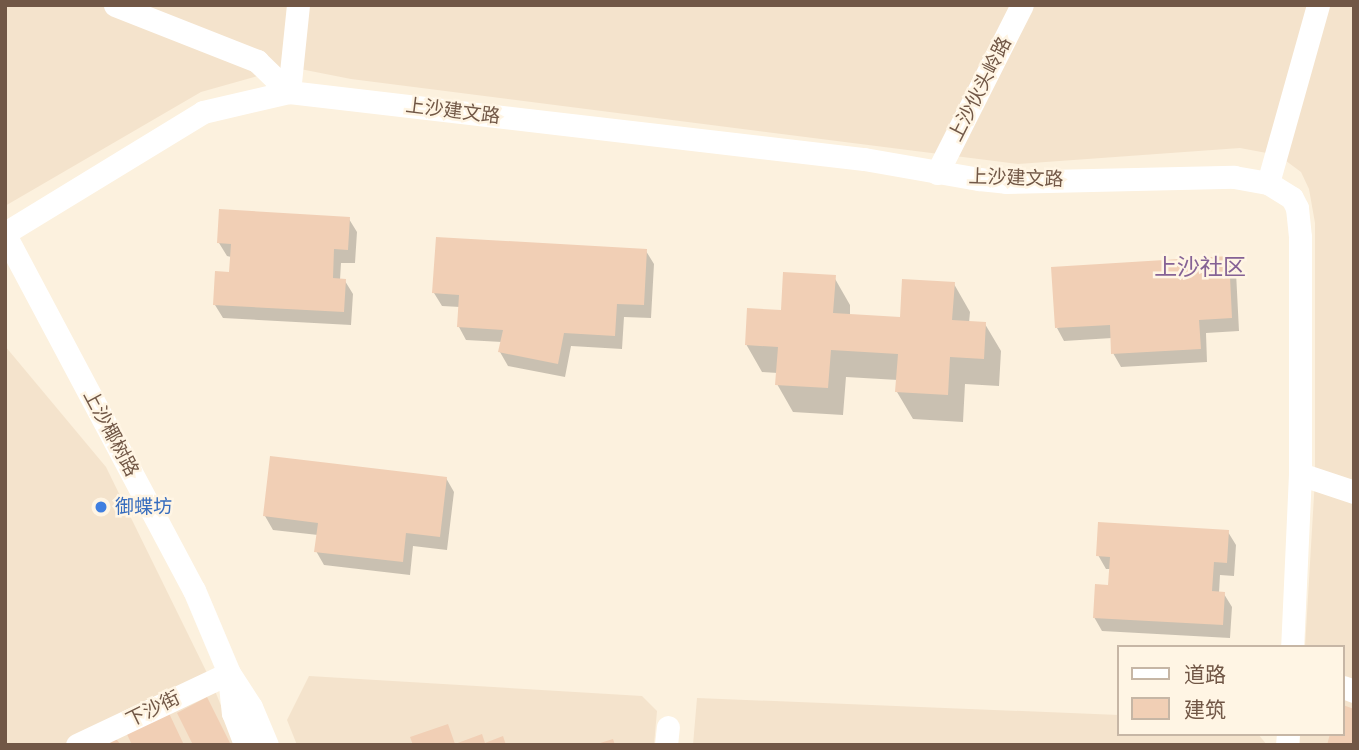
<!DOCTYPE html>
<meta charset="utf-8">
<style>
body{margin:0}
#map{position:relative;width:1359px;height:750px;overflow:hidden;background:#fcf1de;font-family:"DM Sans","Noto Sans SC",sans-serif}
div>[style]{position:absolute}
.residential>*{inset:0;background:#f4e3cc}
.shadow>*{inset:0;background:#0003}
.building>*{inset:0;background:#f1cfb5}
.minor>*{height:23px;margin:-11.5px;padding:0 11.5px;transform-origin:11.5px;border-radius:11.5px;background:#fff}
.dots>*{width:19px;height:19px;translate:-50% -50%;box-sizing:border-box;border:4px solid #fff5e4;border-radius:50%}
span{translate:-50% -50%;white-space:nowrap;text-align:center;line-height:1.15;-webkit-text-stroke:5px #fff5e4;paint-order:stroke}
.street-label{font-size:19px;color:#715746}
.shop-label{font-size:19px;color:#366cbe}
.left{translate:0 -50%;text-align:left}
.quarter-label{font-size:23px;color:#856295}
.frame{position:absolute;inset:0;border:7px solid #715746;pointer-events:none}
.legend{position:absolute;left:1117px;top:645px;width:228px;height:91px;box-sizing:border-box;background:#fff5e4;border:2px solid #c6b6a5;margin:0;padding:9px 12px;list-style:none;font-size:21px;color:#715746}
.legend li{display:flex;align-items:center;gap:14px;height:35px}
.legend b{width:35px;border:2px solid #c6b6a5}
</style>
<div id="map">
<div class="residential">
<i style="clip-path:polygon(5px 5px,1354px 5px,1354px 745px,1300px 745px,1300px 734px,1343px 734px,1343px 647px,1305px 647px,1315px 479px,1315px 223px,1309px 189px,1301px 172px,1278px 155px,1240px 148px,1018px 164px,351px 79px,290px 67px,201px 92px,5px 206px)"></i>
<i style="clip-path:polygon(5px 346px,106px 467px,211px 681px,237px 745px,5px 745px)"></i>
<i style="clip-path:polygon(309px 676px,642px 696px,657px 711px,654px 745px,297px 745px,287px 720px)"></i>
<i style="clip-path:polygon(697px 698px,1119px 715px,1119px 734px,1258px 734px,1267px 745px,693px 745px)"></i>
</div>
<div class="shadow">
<i style="clip-path:polygon(349px 219px,357px 232px,355px 263px,341px 263px,340px 280px,345px 281px,353px 294px,351px 325px,223px 318px,215px 305px,230px 274px,231px 257px,227px 256px,219px 243px)"></i>
<i style="clip-path:polygon(646px 251px,654px 264px,651px 318px,624px 317px,622px 349px,571px 346px,565px 377px,508px 366px,500px 352px,502px 342px,466px 340px,459px 327px,460px 307px,442px 306px,434px 293px)"></i>
<i style="clip-path:polygon(1228px 258px,1236px 272px,1239px 331px,1206px 333px,1207px 362px,1121px 367px,1113px 353px,1112px 338px,1064px 341px,1057px 328px)"></i>
<i style="clip-path:polygon(834px 277px,850px 305px,850px 316px,902px 319px,954px 284px,970px 312px,969px 323px,985px 324px,1001px 351px,999px 386px,965px 384px,963px 422px,913px 419px,897px 392px,898px 380px,846px 377px,843px 415px,793px 412px,777px 384px,778px 373px,762px 372px,746px 344px,782px 312px)"></i>
<i style="clip-path:polygon(446px 478px,454px 492px,447px 550px,413px 546px,410px 575px,324px 565px,316px 551px,318px 535px,273px 530px,265px 516px)"></i>
<i style="clip-path:polygon(1228px 532px,1236px 545px,1234px 576px,1220px 575px,1219px 593px,1224px 594px,1232px 607px,1230px 638px,1102px 631px,1094px 617px,1110px 587px,1111px 569px,1106px 569px,1098px 555px)"></i>
</div>
<div class="building">
<i style="clip-path:polygon(219px 209px,350px 217px,348px 250px,334px 249px,333px 278px,346px 279px,344px 312px,213px 305px,215px 271px,229px 272px,231px 244px,217px 243px)"></i>
<i style="clip-path:polygon(436px 237px,647px 249px,644px 305px,617px 304px,615px 336px,564px 333px,558px 364px,498px 352px,503px 330px,457px 327px,459px 295px,432px 293px)"></i>
<i style="clip-path:polygon(1229px 256px,1232px 318px,1199px 320px,1201px 349px,1111px 354px,1110px 325px,1055px 328px,1051px 267px)"></i>
<i style="clip-path:polygon(783px 272px,836px 275px,833px 313px,900px 317px,902px 279px,955px 282px,952px 320px,986px 322px,984px 359px,950px 357px,948px 395px,895px 392px,898px 354px,831px 350px,828px 388px,775px 385px,778px 347px,745px 345px,747px 308px,781px 310px)"></i>
<i style="clip-path:polygon(270px 456px,447px 477px,440px 537px,406px 533px,403px 562px,314px 552px,318px 523px,263px 516px)"></i>
<i style="clip-path:polygon(1098px 522px,1229px 530px,1227px 563px,1214px 562px,1212px 591px,1225px 592px,1223px 625px,1093px 618px,1095px 584px,1108px 585px,1110px 557px,1096px 556px)"></i>
<i style="clip-path:polygon(207px 697px,231px 745px,193px 745px,177px 713px)"></i>
<i style="clip-path:polygon(1343px 705px,1354px 709px,1354px 745px,1327px 745px,1330px 734px,1343px 734px)"></i>
<i style="clip-path:polygon(167px 709px,184px 745px,132px 745px,125px 730px)"></i>
<i style="clip-path:polygon(448px 724px,455px 744px,482px 734px,485px 743px,503px 736px,506px 745px,413px 745px,410px 737px)"></i>
<i style="clip-path:polygon(112px 734px,121px 745px,100px 745px)"></i>
<i style="clip-path:polygon(613px 739px,615px 745px,597px 745px,597px 744px)"></i>
</div>
<div class="minor">
<i style="left:115px;top:5px;width:153px;rotate:21.5deg"></i>
<i style="left:257px;top:61px;width:45px;rotate:44.1deg"></i>
<i style="left:289px;top:92px;width:87px;rotate:-84.1deg"></i>
<i style="left:937px;top:173px;width:188px;rotate:-63.2deg"></i>
<i style="left:1268px;top:183px;width:185px;rotate:-74.3deg"></i>
<i style="left:5px;top:233px;width:232px;rotate:-31.4deg"></i>
<i style="left:203px;top:112px;width:88px;rotate:-13.1deg"></i>
<i style="left:289px;top:92px;width:579px;rotate:6.65deg"></i>
<i style="left:864px;top:159px;width:117px;rotate:9.9deg"></i>
<i style="left:979px;top:179px;width:27px;rotate:6deg"></i>
<i style="left:1006px;top:182px;width:228px;rotate:-1.3deg"></i>
<i style="left:1234px;top:177px;width:35px;rotate:10deg"></i>
<i style="left:1268px;top:183px;width:28px;rotate:32deg"></i>
<i style="left:1292px;top:198px;width:11px;rotate:63deg"></i>
<i style="left:1297px;top:208px;width:29px;rotate:84deg"></i>
<i style="left:1300px;top:237px;width:237px;rotate:90deg"></i>
<i style="left:1300px;top:474px;width:173px;rotate:92.6deg"></i>
<i style="left:5px;top:235px;width:402px;rotate:62deg"></i>
<i style="left:194px;top:590px;width:90px;rotate:67.1deg"></i>
<i style="left:229px;top:673px;width:40px;rotate:57.1deg"></i>
<i style="left:251px;top:707px;width:41px;rotate:67.2deg"></i>
<i style="left:1300px;top:474px;width:57px;rotate:18.4deg"></i>
<i style="left:229px;top:676px;width:37px;rotate:84deg"></i>
<i style="left:233px;top:713px;width:34px;rotate:69deg"></i>
<i style="left:1343px;top:687px;width:12px;rotate:20deg"></i>
<i style="left:77px;top:745px;width:168px;rotate:-25.3deg"></i>
<i style="left:666px;top:745px;width:18px;rotate:-84deg"></i>
<i style="left:1287px;top:745px;width:11px;rotate:-85deg"></i>
</div>
<div class="dots">
<i style="left:101px;top:507px;background:#3f7fe0"></i>
</div>
<div class="street-label">
<span style="left:980px;top:89px;rotate:-63deg">上沙伙头岭路</span>
<span style="left:453px;top:111px;rotate:7deg">上沙建文路</span>
<span style="left:1016px;top:178px;rotate:2deg">上沙建文路</span>
<span style="left:111px;top:433px;rotate:62deg">上沙椰树路</span>
<span style="left:153px;top:709px;rotate:-26deg">下沙街</span>
</div>
<div class="shop-label">
<span class="left" style="left:115px;top:507px">御蝶坊</span>
</div>
<div class="quarter-label">
<span style="left:1200px;top:267px">上沙社区</span>
</div>
<div class="frame"></div>
<ul class="legend">
<li><b style="height:9px;background:#fff"></b>道路</li>
<li><b style="height:19px;background:#f1cfb5"></b>建筑</li>
</ul>
</div>
